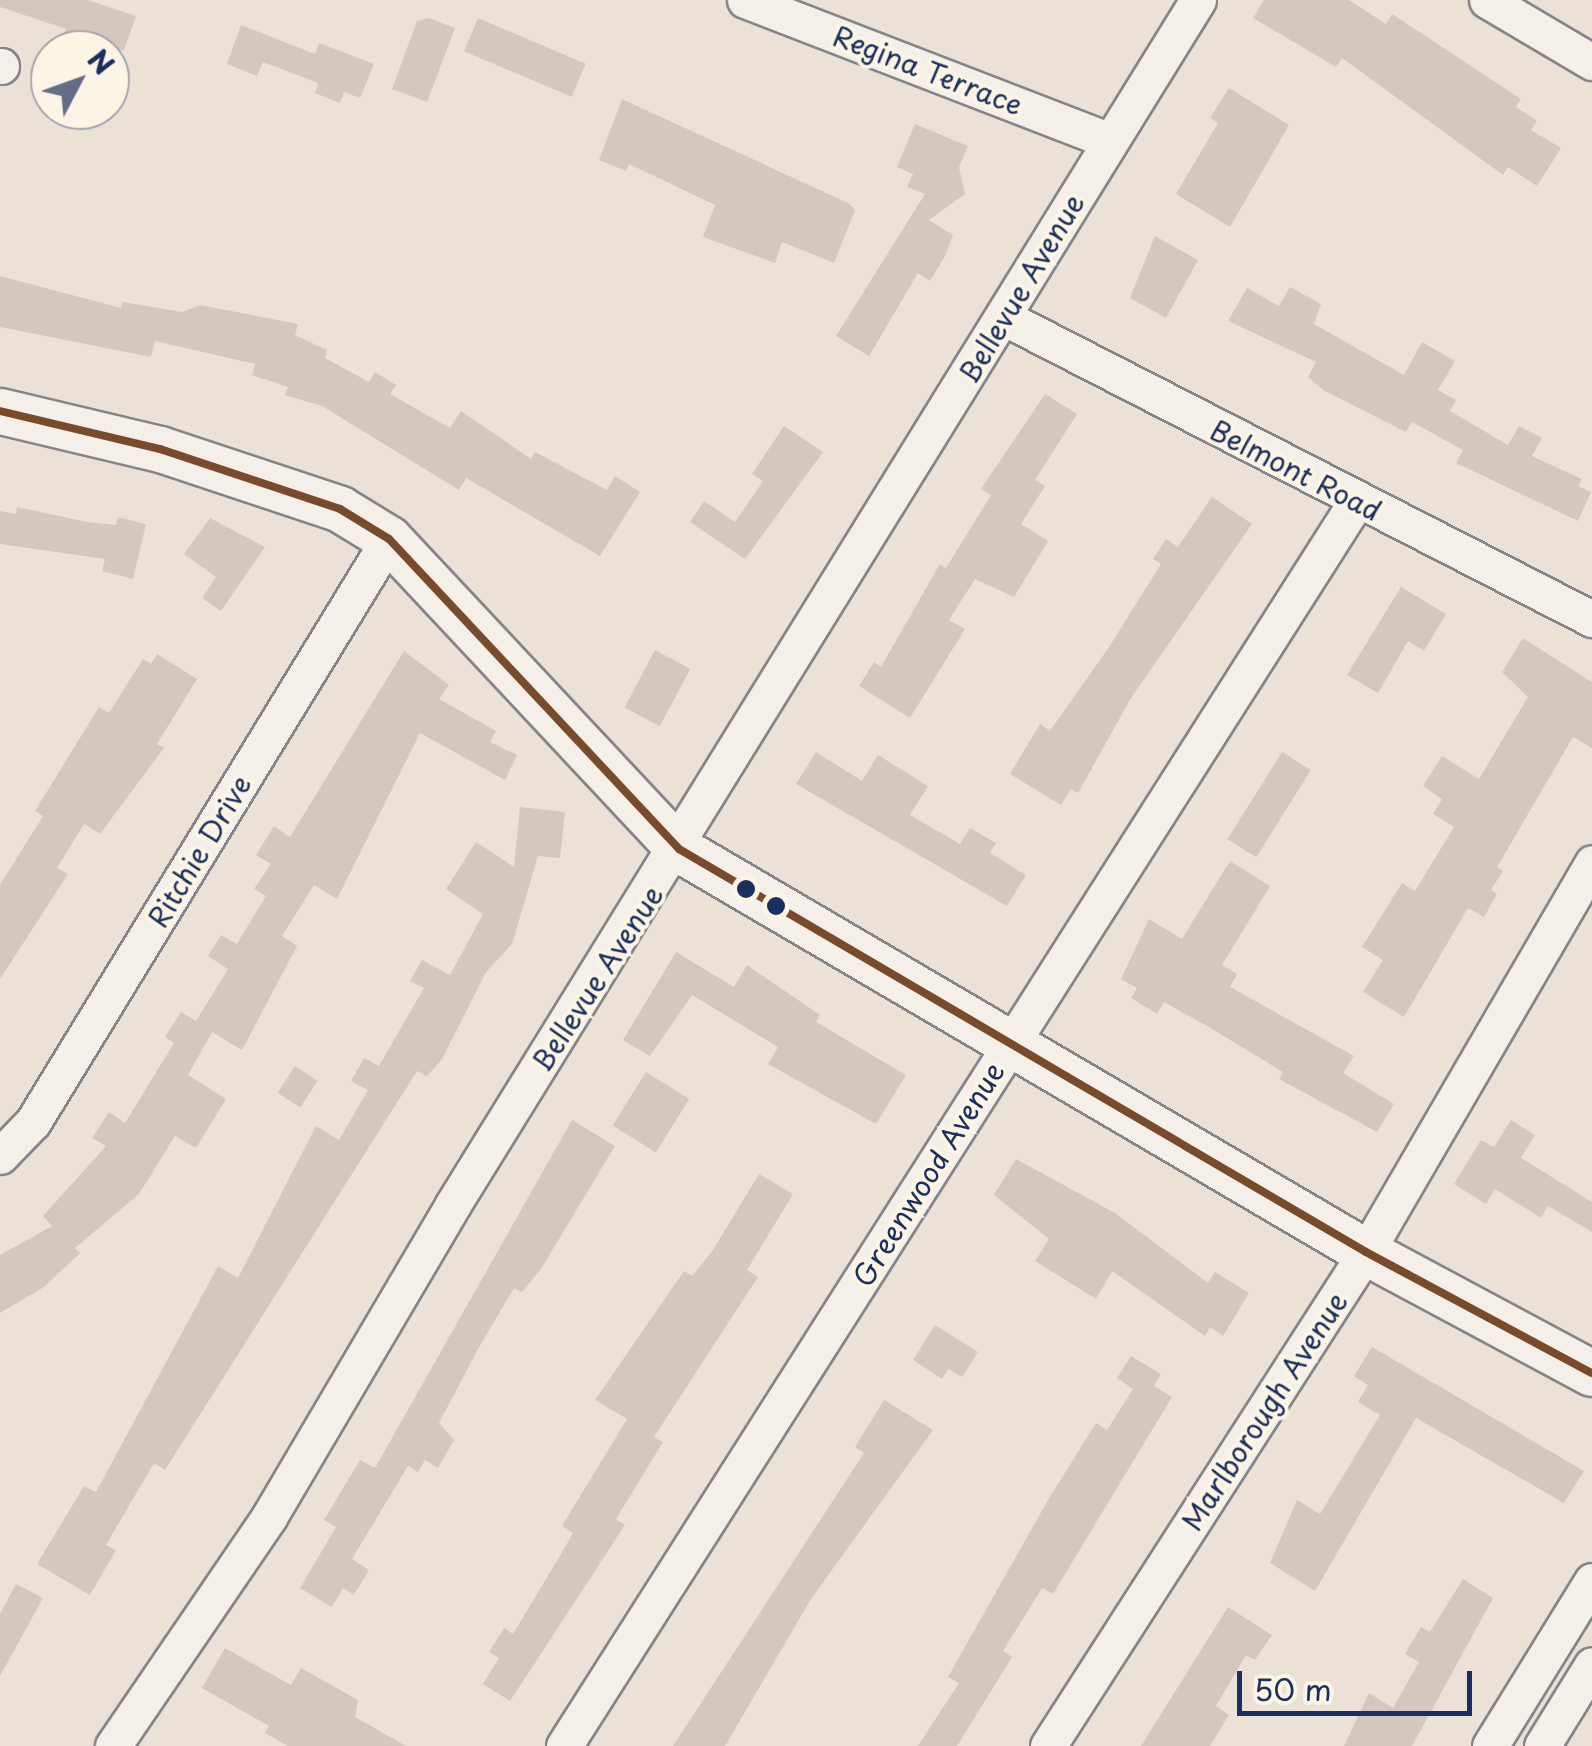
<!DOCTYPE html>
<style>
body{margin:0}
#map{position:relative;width:1592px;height:1746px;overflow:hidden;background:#ebe1d6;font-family:"Playpen Sans",sans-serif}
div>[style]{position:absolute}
.building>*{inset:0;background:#d4c8be;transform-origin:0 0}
.roads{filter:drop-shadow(2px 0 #858488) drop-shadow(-2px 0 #858488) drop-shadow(0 2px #858488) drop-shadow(0 -2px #858488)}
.minor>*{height:35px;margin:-17.5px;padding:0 17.5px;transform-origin:17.5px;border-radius:17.5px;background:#f4efe9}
.tertiary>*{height:45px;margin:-22.5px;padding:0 22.5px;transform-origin:22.5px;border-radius:22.5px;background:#f4efe9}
.bus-1>*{height:8px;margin:-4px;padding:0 4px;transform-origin:4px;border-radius:4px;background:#7a4b2a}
.dots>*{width:28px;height:28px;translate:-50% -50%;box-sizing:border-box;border:5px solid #fcf5e5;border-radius:50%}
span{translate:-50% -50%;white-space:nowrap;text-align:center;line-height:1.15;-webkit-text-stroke:8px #fcf5e5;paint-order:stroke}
.street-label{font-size:28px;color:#1b2f5e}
.north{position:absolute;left:30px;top:30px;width:100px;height:100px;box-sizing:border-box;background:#fcf5e5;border:2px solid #a2a6af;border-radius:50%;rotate:49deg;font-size:28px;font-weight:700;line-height:40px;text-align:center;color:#1b2f5e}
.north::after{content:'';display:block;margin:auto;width:35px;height:45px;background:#646d88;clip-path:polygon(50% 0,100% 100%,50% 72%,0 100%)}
.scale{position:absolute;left:1237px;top:1671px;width:235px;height:45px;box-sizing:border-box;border:5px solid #1b2f5e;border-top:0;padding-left:12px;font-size:30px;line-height:35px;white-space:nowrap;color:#1b2f5e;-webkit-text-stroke:8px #fcf5e5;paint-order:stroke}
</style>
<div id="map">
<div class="building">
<i style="clip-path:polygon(0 0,88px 0,136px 16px,124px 50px,98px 50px,63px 38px,66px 29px,0 7px)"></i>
<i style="clip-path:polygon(1264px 0,1349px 0,1386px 24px,1392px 14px,1521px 99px,1516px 107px,1537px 121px,1531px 130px,1561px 148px,1537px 186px,1508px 167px,1503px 175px,1342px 58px,1336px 67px,1253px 18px)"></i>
<i style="clip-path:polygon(429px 18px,455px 28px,427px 102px,392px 89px,417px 21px)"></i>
<i style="left:478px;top:18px;width:117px;height:36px;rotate:23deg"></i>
<i style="clip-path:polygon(241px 25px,315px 54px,319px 43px,374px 64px,360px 98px,344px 92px,340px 103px,315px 93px,318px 83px,263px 62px,257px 76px,227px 64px)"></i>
<i style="clip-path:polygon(1229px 88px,1289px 125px,1230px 227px,1176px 194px,1218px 123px,1210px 118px)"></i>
<i style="clip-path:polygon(622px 99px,848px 203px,855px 210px,834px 263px,782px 242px,775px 263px,703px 237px,715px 205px,629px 164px,626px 171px,599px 160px)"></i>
<i style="clip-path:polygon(915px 124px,968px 146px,959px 167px,965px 194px,929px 220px,953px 235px,945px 256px,930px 281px,918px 273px,869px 356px,836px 336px,925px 194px,907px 187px,913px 174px,897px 167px)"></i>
<i style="clip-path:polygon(1155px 236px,1198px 260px,1166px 318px,1130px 298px)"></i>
<i style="clip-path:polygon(0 276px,121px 308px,123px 302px,182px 312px,200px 305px,298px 324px,295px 335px,327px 350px,325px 358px,369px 382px,375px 372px,396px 385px,390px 394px,450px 428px,461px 411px,531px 459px,535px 452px,607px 490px,615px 476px,640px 492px,600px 556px,466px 478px,459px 490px,322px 406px,285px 395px,288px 387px,252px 375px,255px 364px,155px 341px,151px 357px,0 327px)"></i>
<i style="clip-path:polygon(1290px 287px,1321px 304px,1314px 324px,1404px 375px,1422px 342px,1455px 361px,1438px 390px,1456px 400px,1450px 411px,1508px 445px,1519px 426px,1542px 438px,1532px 456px,1582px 479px,1578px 486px,1591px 492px,1578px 521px,1456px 463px,1463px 450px,1412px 422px,1406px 432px,1323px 390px,1308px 377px,1316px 362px,1228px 321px,1247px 288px,1279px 306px)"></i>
<i style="clip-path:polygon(1045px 394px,1077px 414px,1035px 480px,1045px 486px,1021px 524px,1048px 541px,1014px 597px,975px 579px,949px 620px,965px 629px,910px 718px,859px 686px,874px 662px,881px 667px,940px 564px,946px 568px,991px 495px,981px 489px)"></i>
<i style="clip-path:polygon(784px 426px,823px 452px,745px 559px,690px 522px,704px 501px,735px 522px,763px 481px,752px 474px)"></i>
<i style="clip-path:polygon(1212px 497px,1252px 524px,1131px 698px,1078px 793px,1071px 789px,1061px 805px,1010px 774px,1040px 724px,1050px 731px,1109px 647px,1161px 564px,1153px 559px,1166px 539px,1178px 547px)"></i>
<i style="clip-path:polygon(17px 507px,87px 522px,116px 525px,118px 517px,146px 524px,133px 579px,102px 571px,105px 559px,0 544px,0 511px,16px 514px)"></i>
<i style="clip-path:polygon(210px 518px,265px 547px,221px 611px,202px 598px,216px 577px,184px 554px)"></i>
<i style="clip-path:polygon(1401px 587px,1446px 614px,1424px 651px,1408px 641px,1378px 693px,1347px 675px)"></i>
<i style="clip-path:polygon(1523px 638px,1592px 682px,1592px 748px,1573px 737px,1497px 867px,1503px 871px,1491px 890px,1497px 894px,1484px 917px,1468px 908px,1404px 1017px,1363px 992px,1383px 960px,1362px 947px,1402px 883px,1415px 891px,1454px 827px,1433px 814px,1442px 799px,1423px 786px,1442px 756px,1479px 779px,1528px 697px,1502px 672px)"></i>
<i style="left:655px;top:650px;width:40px;height:65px;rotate:28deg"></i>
<i style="clip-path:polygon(404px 651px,449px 685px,439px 699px,496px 731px,490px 742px,517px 755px,505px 780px,420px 733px,337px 899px,314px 885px,282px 936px,297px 946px,242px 1050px,212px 1032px,188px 1075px,226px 1099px,196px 1148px,175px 1136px,139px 1194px,75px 1248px,80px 1253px,44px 1287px,0 1313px,0 1255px,52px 1226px,43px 1216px,106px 1146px,92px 1138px,109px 1112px,125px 1123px,174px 1043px,165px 1037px,181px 1012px,196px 1021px,228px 969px,208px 956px,221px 935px,237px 944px,266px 896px,254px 889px,271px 864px,256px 855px,274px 826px,290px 837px)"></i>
<i style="clip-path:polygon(157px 654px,197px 679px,157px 744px,164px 748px,100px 834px,84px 824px,57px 868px,68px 874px,0 979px,0 885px,43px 816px,35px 811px,99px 707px,109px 713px,143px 659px,151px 664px)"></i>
<i style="clip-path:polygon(816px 752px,862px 781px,878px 755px,928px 786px,910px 815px,960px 844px,970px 828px,996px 843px,990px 853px,1026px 875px,1007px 906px,796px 784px)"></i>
<i style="left:1282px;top:752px;width:34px;height:103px;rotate:32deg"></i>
<i style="clip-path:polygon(520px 807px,565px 812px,560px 858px,538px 856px,512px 944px,486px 972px,442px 1059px,427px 1076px,417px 1071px,165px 1470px,154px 1463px,106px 1545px,116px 1550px,90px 1595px,37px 1564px,84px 1486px,96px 1492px,218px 1266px,238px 1278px,316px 1126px,339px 1140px,368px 1090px,351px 1081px,364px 1058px,379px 1066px,424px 988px,410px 981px,422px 960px,450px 975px,483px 914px,446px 889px,476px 842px,514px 867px)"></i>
<i style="clip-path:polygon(1230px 861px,1270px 886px,1222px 965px,1237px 974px,1230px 987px,1354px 1056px,1343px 1073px,1394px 1104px,1377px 1132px,1279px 1079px,1283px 1072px,1207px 1026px,1164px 1002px,1157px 1014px,1131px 998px,1137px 988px,1121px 979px,1149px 919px,1182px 939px)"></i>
<i style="clip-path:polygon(676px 952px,734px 987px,747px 965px,820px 1015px,816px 1022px,906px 1075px,876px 1124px,768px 1064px,778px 1047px,692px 995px,650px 1056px,623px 1040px)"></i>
<i style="left:295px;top:1066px;width:27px;height:32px;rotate:33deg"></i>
<i style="left:646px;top:1072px;width:51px;height:63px;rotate:32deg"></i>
<i style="clip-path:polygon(572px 1120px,615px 1146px,541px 1269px,522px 1292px,514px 1288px,478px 1349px,439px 1423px,454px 1440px,438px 1468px,425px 1460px,418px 1472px,408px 1466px,352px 1559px,369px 1570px,354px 1595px,343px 1588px,332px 1607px,300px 1588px,336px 1527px,324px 1520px,360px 1460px,375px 1468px)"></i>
<i style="clip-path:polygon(1511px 1120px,1535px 1135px,1521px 1158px,1592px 1202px,1592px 1232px,1548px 1206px,1541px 1218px,1495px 1189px,1486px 1204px,1454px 1184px,1481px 1140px,1494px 1147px)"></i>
<i style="clip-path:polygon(1016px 1159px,1115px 1213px,1208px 1283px,1215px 1272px,1249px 1293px,1223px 1336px,1210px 1327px,1205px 1336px,1112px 1271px,1096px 1299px,1035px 1261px,1049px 1239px,994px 1195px)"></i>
<i style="clip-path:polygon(759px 1174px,793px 1194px,747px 1270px,758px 1277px,654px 1437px,663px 1442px,616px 1519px,625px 1525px,510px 1701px,483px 1684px,499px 1658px,489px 1652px,504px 1628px,513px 1634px,561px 1554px,573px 1533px,562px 1526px,627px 1419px,595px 1400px,684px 1271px,692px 1276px,713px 1250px)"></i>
<i style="clip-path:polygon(935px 1325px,978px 1352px,962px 1377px,948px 1369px,942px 1379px,913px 1360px)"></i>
<i style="clip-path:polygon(1372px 1347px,1584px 1471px,1564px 1503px,1416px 1418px,1315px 1591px,1270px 1563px,1297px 1500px,1320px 1514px,1380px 1415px,1358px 1402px,1368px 1385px,1354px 1376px)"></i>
<i style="clip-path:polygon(1131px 1356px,1161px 1374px,1154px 1386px,1172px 1397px,1053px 1594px,1042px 1588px,1003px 1651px,1012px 1657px,957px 1746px,918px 1746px,959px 1683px,948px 1677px,1048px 1500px,1096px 1423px,1107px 1430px,1133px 1389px,1117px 1378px)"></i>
<i style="clip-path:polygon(884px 1400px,933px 1430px,811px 1599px,725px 1746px,673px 1746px,864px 1453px,855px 1447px)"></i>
<i style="clip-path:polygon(1463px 1579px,1493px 1598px,1412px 1746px,1344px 1746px,1369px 1693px,1393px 1708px,1419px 1662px,1405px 1654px,1421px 1627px,1430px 1632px)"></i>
<i style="clip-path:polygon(16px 1584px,43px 1598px,0 1676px,0 1614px)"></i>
<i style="clip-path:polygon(1228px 1607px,1272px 1635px,1255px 1660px,1246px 1655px,1216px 1706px,1229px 1715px,1210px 1746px,1141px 1746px)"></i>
<i style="clip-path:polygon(225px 1648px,291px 1685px,301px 1668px,358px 1700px,355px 1717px,406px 1746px,288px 1746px,265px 1733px,269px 1726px,202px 1688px)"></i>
</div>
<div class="roads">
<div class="minor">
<i style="left:745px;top:0;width:391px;rotate:21.1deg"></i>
<i style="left:1487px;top:0;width:122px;rotate:30.6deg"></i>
<i style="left:0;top:66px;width:1px"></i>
<i style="left:1003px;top:317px;width:662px;rotate:27.15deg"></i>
<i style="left:0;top:1156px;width:47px;rotate:-45.9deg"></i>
<i style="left:33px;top:1122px;width:683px;rotate:-58.59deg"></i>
<i style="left:113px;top:1746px;width:277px;rotate:-55.7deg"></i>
<i style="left:269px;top:1517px;width:361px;rotate:-59.5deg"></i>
<i style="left:452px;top:1206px;width:1418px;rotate:-58.26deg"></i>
<i style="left:564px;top:1746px;width:1475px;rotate:-57.52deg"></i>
<i style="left:1048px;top:1746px;width:588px;rotate:-57.23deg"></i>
<i style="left:1366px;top:1252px;width:450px;rotate:-59.8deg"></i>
<i style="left:1490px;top:1746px;width:194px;rotate:-58.3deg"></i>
<i style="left:1542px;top:1746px;width:95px;rotate:-58.3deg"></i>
</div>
<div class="tertiary">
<i style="left:0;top:411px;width:164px;rotate:13.4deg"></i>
<i style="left:160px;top:449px;width:190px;rotate:18.4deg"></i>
<i style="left:340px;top:509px;width:57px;rotate:31.5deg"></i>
<i style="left:389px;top:539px;width:424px;rotate:46.9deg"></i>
<i style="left:679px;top:849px;width:796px;rotate:30.4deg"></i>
<i style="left:1366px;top:1252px;width:256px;rotate:28.2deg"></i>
</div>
</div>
<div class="bus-1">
<i style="left:0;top:411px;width:164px;rotate:13.4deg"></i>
<i style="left:160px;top:449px;width:190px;rotate:18.4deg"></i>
<i style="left:340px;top:509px;width:57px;rotate:31.5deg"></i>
<i style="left:389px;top:539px;width:424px;rotate:46.9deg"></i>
<i style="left:679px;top:849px;width:796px;rotate:30.4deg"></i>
<i style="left:1366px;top:1252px;width:256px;rotate:28.2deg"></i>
</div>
<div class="dots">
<i style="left:746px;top:889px;background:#1b2f5e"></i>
<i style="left:776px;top:906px;background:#1b2f5e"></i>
</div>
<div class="street-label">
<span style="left:928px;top:70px;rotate:21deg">Regina Terrace</span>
<span style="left:1021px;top:288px;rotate:-59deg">Bellevue Avenue</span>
<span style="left:1296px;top:470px;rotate:27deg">Belmont Road</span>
<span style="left:199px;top:851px;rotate:-59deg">Ritchie Drive</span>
<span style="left:597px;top:978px;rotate:-57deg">Bellevue Avenue</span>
<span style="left:928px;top:1174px;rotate:-58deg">Greenwood Avenue</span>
<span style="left:1264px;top:1411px;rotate:-57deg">Marlborough Avenue</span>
</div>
<div class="north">N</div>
<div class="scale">50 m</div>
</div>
